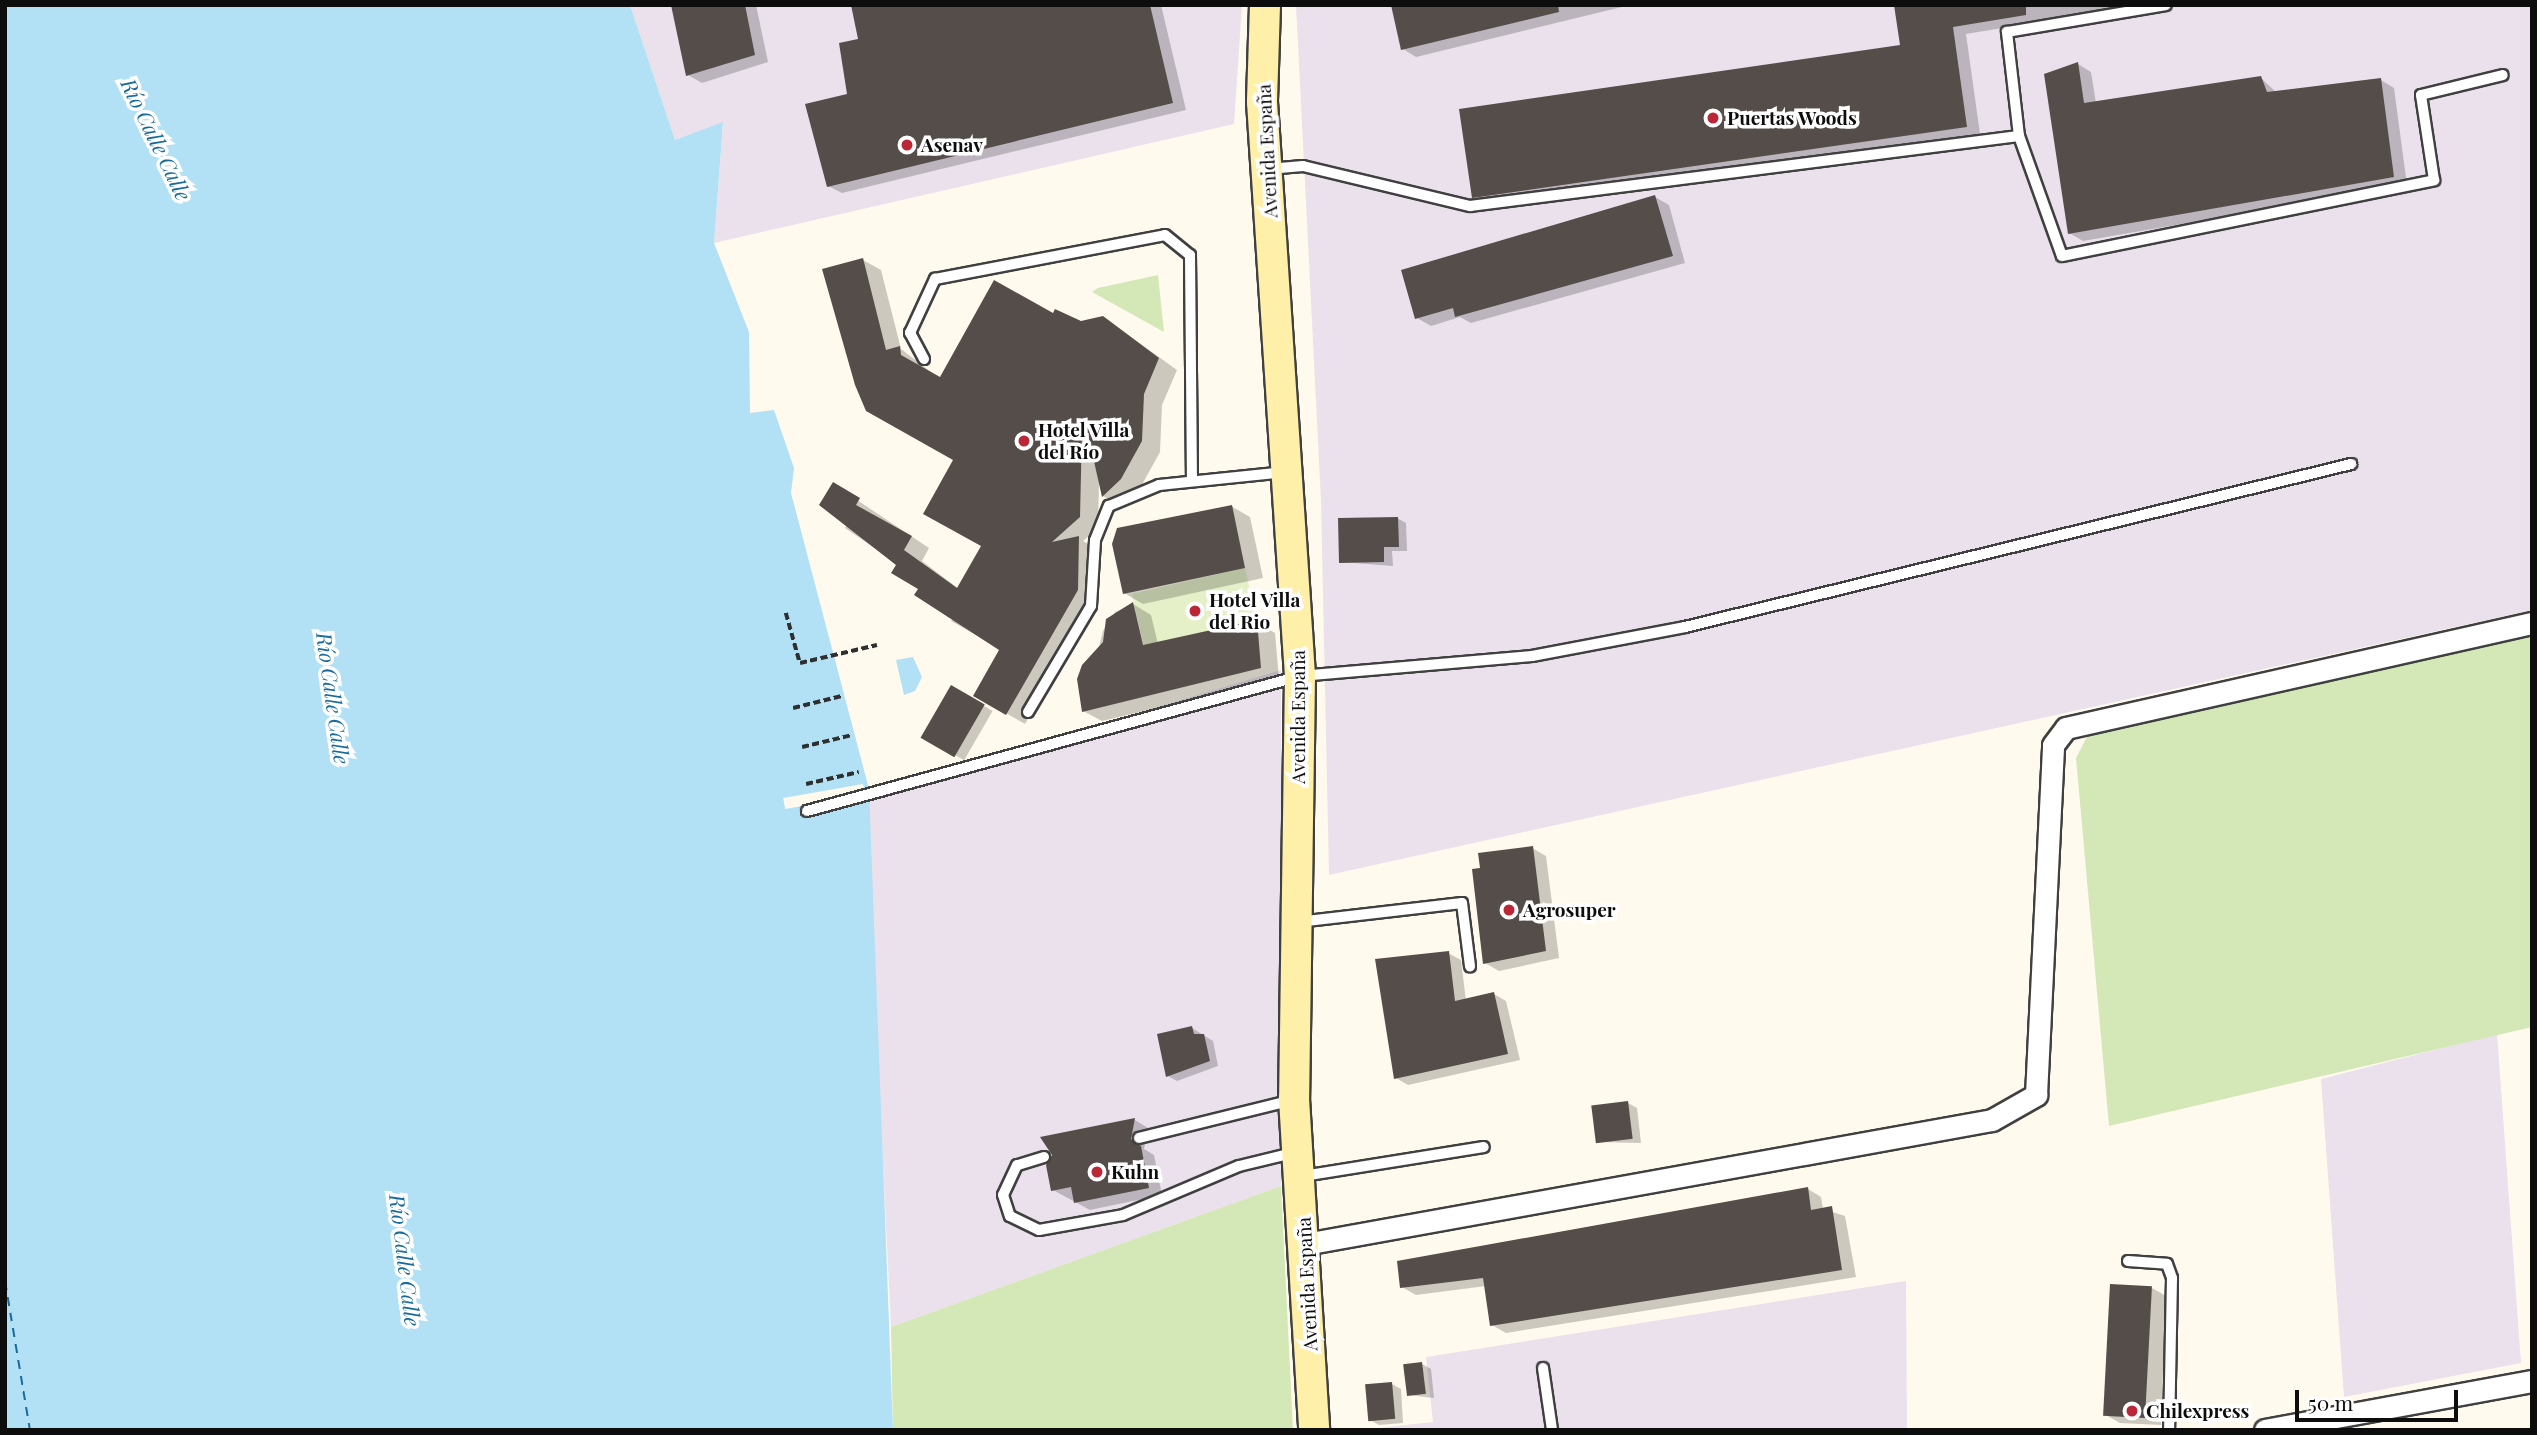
<!DOCTYPE html>
<meta charset="utf-8">
<style>
body{margin:0}
#map{position:relative;width:2537px;height:1435px;overflow:hidden;background:#fffaed;font-family:"Playfair Display",serif}
div>[style]{position:absolute}
.industrial>*{inset:0;background:#eae1ec}
.green>*{inset:0;background:#d4e8b7}
.pitch>*{inset:0;background:#e5f0c9;transform-origin:0 0}
.water>*{inset:0;background:#b2e0f5}
.pier>*{inset:0;background:#fffaed;transform-origin:0 0}
.shadow>*{inset:0;background:#0003;transform-origin:0 0}
.ferry>*{height:2px;margin-top:-1px;transform-origin:0;background:repeating-linear-gradient(90deg,#186b9d 0 9px,transparent 0 16px)}
.building>*{inset:0;background:#554d49;transform-origin:0 0}
.path>*{height:3.5px;margin-top:-1.75px;transform-origin:0;background:repeating-linear-gradient(90deg,#2f2f2f 0 7px,transparent 0 10.5px)}
.roads{filter:drop-shadow(2px 0 #404040) drop-shadow(-2px 0 #404040) drop-shadow(0 2px #404040) drop-shadow(0 -2px #404040)}
.lane>*{height:10px;margin:-5px;padding:0 5px;transform-origin:5px;border-radius:5px;background:#fff}
.street>*{height:21px;margin:-10.5px;padding:0 10.5px;transform-origin:10.5px;border-radius:10.5px;background:#fff}
.secondary>*{height:30px;margin:-15px;padding:0 15px;transform-origin:15px;border-radius:15px;background:#feefa9}
.dots>*{width:19px;height:19px;translate:-50% -50%;box-sizing:border-box;border:4px solid #fff;border-radius:50%}
span{translate:-50% -50%;white-space:nowrap;text-align:center;line-height:1.15;-webkit-text-stroke:7px #fff;paint-order:stroke}
.poi-label{font-size:19px;color:#0d0d0d;font-weight:700}
.left{translate:0 -50%;text-align:left}
.street-label{font-size:19px;color:#0d0d0d}
.water-label{font-size:21px;color:#186b9d;font-style:italic}
.frame{position:absolute;inset:0;border:7px solid #0d0d0d;pointer-events:none}
.scale{position:absolute;left:2295px;top:1390px;width:163px;height:32px;box-sizing:border-box;border:4px solid #0d0d0d;border-top:0;padding-left:9px;font-size:21px;line-height:24px;white-space:nowrap;color:#0d0d0d;-webkit-text-stroke:5px #fff;paint-order:stroke}
</style>
<div id="map">
<div class="industrial">
<i style="clip-path:polygon(630px 5px,1242px 5px,1234px 124px,714px 243px,723px 123px,675px 140px)"></i>
<i style="clip-path:polygon(1296px 5px,2532px 5px,2532px 610px,1329px 875px,1321px 501px)"></i>
<i style="clip-path:polygon(1281px 670px,1281px 1186px,891px 1327px,865px 795px)"></i>
<i style="clip-path:polygon(2497px 1034px,2521px 1363px,2344px 1397px,2321px 1079px)"></i>
<i style="clip-path:polygon(1906px 1281px,1907px 1430px,1360px 1430px,1433px 1422px,1426px 1357px)"></i>
</div>
<div class="green">
<i style="clip-path:polygon(1158px 275px,1164px 332px,1092px 292px,1098px 288px)"></i>
<i style="clip-path:polygon(2532px 636px,2532px 1027px,2109px 1126px,2076px 758px,2089px 733px)"></i>
<i style="clip-path:polygon(1281px 1186px,1293px 1430px,893px 1430px,891px 1327px)"></i>
</div>
<div class="pitch">
<i style="left:1245px;top:568px;width:53px;height:116px;rotate:77deg"></i>
</div>
<div class="water">
<i style="clip-path:polygon(5px 5px,630px 5px,675px 140px,723px 122px,714px 243px,749px 332px,750px 413px,774px 410px,794px 468px,791px 493px,869px 789px,893px 1430px,5px 1430px)"></i>
<i style="clip-path:polygon(913px 657px,922px 677px,915px 691px,904px 695px,896px 660px)"></i>
</div>
<div class="pier">
<i style="left:863px;top:784px;width:11px;height:81px;rotate:80deg"></i>
</div>
<div class="shadow">
<i style="clip-path:polygon(673px 5px,756px 5px,768px 62px,702px 83px,688px 75px)"></i>
<i style="clip-path:polygon(853px 5px,1161px 5px,1186px 110px,842px 193px,828px 186px,860px 40px)"></i>
<i style="clip-path:polygon(1393px 5px,1630px 5px,1416px 57px,1403px 49px)"></i>
<i style="clip-path:polygon(1896px 5px,2141px 5px,1966px 34px,1980px 134px,1487px 205px,1473px 197px,1902px 46px)"></i>
<i style="clip-path:polygon(2078px 64px,2091px 72px,2096px 103px,2261px 78px,2277px 93px,2381px 80px,2394px 88px,2407px 185px,2083px 241px,2069px 233px)"></i>
<i style="clip-path:polygon(1655px 197px,1669px 205px,1685px 263px,1471px 323px,1460px 317px,1431px 326px,1417px 318px)"></i>
<i style="clip-path:polygon(863px 260px,881px 270px,901px 349px,940px 379px,1054px 316px,1080px 322px,1103px 317px,1177px 370px,1162px 405px,1160px 452px,1139px 490px,1121px 506px,1103px 496px,1099px 481px,1098px 528px,1083px 541px,1097px 549px,1096px 601px,1025px 724px,975px 695px,1001px 649px,951px 621px,954px 616px,898px 564px,845px 528px,849px 521px,833px 484px,929px 548px,922px 561px,959px 589px,983px 546px,955px 460px,868px 410px)"></i>
<i style="clip-path:polygon(1231px 506px,1250px 517px,1263px 578px,1143px 604px,1124px 593px)"></i>
<i style="clip-path:polygon(1397px 518px,1406px 523px,1407px 551px,1392px 551px,1393px 566px,1341px 562px)"></i>
<i style="clip-path:polygon(1133px 604px,1151px 615px,1158px 644px,1257px 622px,1275px 633px,1279px 679px,1102px 721px,1083px 711px,1103px 631px,1115px 612px)"></i>
<i style="left:951px;top:687px;width:48px;height:57px;rotate:30deg"></i>
<i style="clip-path:polygon(1532px 848px,1546px 856px,1559px 958px,1499px 971px,1485px 963px)"></i>
<i style="clip-path:polygon(1448px 953px,1461px 960px,1466px 1001px,1494px 994px,1506px 1001px,1520px 1060px,1408px 1085px,1396px 1078px)"></i>
<i style="clip-path:polygon(1192px 1028px,1213px 1041px,1218px 1066px,1177px 1081px,1168px 1076px,1159px 1035px)"></i>
<i style="clip-path:polygon(1628px 1103px,1637px 1108px,1641px 1143px,1596px 1142px)"></i>
<i style="clip-path:polygon(1135px 1120px,1148px 1128px,1144px 1149px,1154px 1155px,1162px 1195px,1090px 1210px,1053px 1190px)"></i>
<i style="clip-path:polygon(1808px 1189px,1821px 1197px,1823px 1209px,1845px 1216px,1856px 1277px,1506px 1333px,1492px 1325px,1486px 1286px,1416px 1295px,1402px 1287px)"></i>
<i style="clip-path:polygon(2152px 1288px,2166px 1296px,2161px 1425px,2120px 1423px,2106px 1415px)"></i>
<i style="clip-path:polygon(1422px 1364px,1431px 1369px,1434px 1398px,1408px 1395px)"></i>
<i style="clip-path:polygon(1392px 1384px,1401px 1389px,1403px 1423px,1379px 1425px,1370px 1420px)"></i>
</div>
<div class="ferry">
<i style="left:5px;top:1281px;width:151px;rotate:80.5deg"></i>
</div>
<div class="building">
<i style="clip-path:polygon(671px 5px,745px 5px,755px 55px,686px 76px)"></i>
<i style="clip-path:polygon(851px 5px,1150px 5px,1173px 103px,827px 187px,805px 104px,847px 94px,839px 43px,858px 39px)"></i>
<i style="clip-path:polygon(1391px 5px,1558px 5px,1559px 12px,1401px 50px)"></i>
<i style="clip-path:polygon(1894px 5px,2026px 5px,2026px 15px,1953px 27px,1967px 127px,1472px 198px,1459px 109px,1900px 45px)"></i>
<i style="clip-path:polygon(2078px 62px,2084px 103px,2261px 76px,2267px 92px,2381px 78px,2394px 177px,2068px 234px,2044px 74px)"></i>
<i style="clip-path:polygon(1655px 195px,1673px 256px,1455px 317px,1453px 308px,1415px 319px,1401px 270px)"></i>
<i style="clip-path:polygon(863px 258px,886px 350px,900px 346px,901px 355px,940px 377px,994px 280px,1053px 313px,1055px 309px,1081px 321px,1103px 316px,1159px 358px,1144px 394px,1142px 441px,1121px 479px,1102px 497px,1087px 430px,1082px 430px,1080px 517px,1052px 542px,1079px 536px,1078px 590px,1006px 715px,973px 696px,999px 650px,914px 595px,918px 589px,891px 573px,896px 565px,819px 505px,833px 482px,860px 498px,856px 505px,912px 536px,904px 550px,957px 588px,981px 546px,923px 514px,953px 460px,866px 411px,855px 385px,822px 269px)"></i>
<i style="clip-path:polygon(1232px 505px,1245px 568px,1123px 594px,1112px 544px,1117px 528px)"></i>
<i style="clip-path:polygon(1398px 517px,1399px 547px,1384px 547px,1384px 562px,1339px 563px,1338px 518px)"></i>
<i style="clip-path:polygon(1133px 602px,1143px 645px,1257px 620px,1261px 668px,1082px 712px,1077px 679px,1082px 665px,1103px 642px,1106px 619px)"></i>
<i style="left:951px;top:685px;width:39px;height:61px;rotate:30deg"></i>
<i style="clip-path:polygon(1533px 846px,1546px 951px,1483px 964px,1472px 869px,1480px 868px,1478px 853px)"></i>
<i style="clip-path:polygon(1449px 951px,1455px 1001px,1494px 992px,1508px 1054px,1394px 1079px,1375px 959px)"></i>
<i style="clip-path:polygon(1192px 1026px,1194px 1034px,1204px 1034px,1210px 1061px,1166px 1077px,1157px 1034px)"></i>
<i style="left:1628px;top:1101px;width:38px;height:37px;rotate:83deg"></i>
<i style="clip-path:polygon(1135px 1118px,1131px 1139px,1141px 1146px,1149px 1188px,1074px 1203px,1071px 1187px,1051px 1191px,1046px 1165px,1052px 1155px,1040px 1137px)"></i>
<i style="clip-path:polygon(1808px 1187px,1811px 1210px,1832px 1206px,1842px 1270px,1490px 1326px,1483px 1278px,1400px 1288px,1397px 1261px)"></i>
<i style="left:2110px;top:1284px;width:42px;height:132px;rotate:3deg"></i>
<i style="left:1422px;top:1362px;width:32px;height:19px;rotate:83deg"></i>
<i style="left:1392px;top:1382px;width:37px;height:27px;rotate:85deg"></i>
</div>
<div class="path">
<i style="left:786px;top:613px;width:52px;rotate:74.4deg"></i>
<i style="left:800px;top:663px;width:79px;rotate:-13.2deg"></i>
<i style="left:793px;top:708px;width:50px;rotate:-13.8deg"></i>
<i style="left:802px;top:747px;width:51px;rotate:-13.5deg"></i>
<i style="left:806px;top:784px;width:54px;rotate:-12.8deg"></i>
</div>
<div class="roads">
<div class="lane">
<i style="left:2019px;top:136px;width:127px;rotate:70.3deg"></i>
<i style="left:2062px;top:256px;width:380px;rotate:-11.5deg"></i>
<i style="left:2434px;top:180px;width:86px;rotate:-98.7deg"></i>
<i style="left:2421px;top:95px;width:84px;rotate:-13.7deg"></i>
<i style="left:1268px;top:169px;width:35px;rotate:-5deg"></i>
<i style="left:1303px;top:166px;width:172px;rotate:13.5deg"></i>
<i style="left:1470px;top:206px;width:553px;rotate:-7.27deg"></i>
<i style="left:2019px;top:136px;width:105px;rotate:-96.6deg"></i>
<i style="left:2007px;top:32px;width:161px;rotate:-9.6deg"></i>
<i style="left:924px;top:359px;width:30px;rotate:-118deg"></i>
<i style="left:910px;top:333px;width:60px;rotate:-65.2deg"></i>
<i style="left:935px;top:279px;width:234px;rotate:-10.8deg"></i>
<i style="left:1165px;top:235px;width:32px;rotate:39deg"></i>
<i style="left:1190px;top:255px;width:226px;rotate:89.5deg"></i>
<i style="left:1028px;top:712px;width:123px;rotate:-59.3deg"></i>
<i style="left:1091px;top:606px;width:66px;rotate:-86.5deg"></i>
<i style="left:1095px;top:540px;width:37px;rotate:-68deg"></i>
<i style="left:1109px;top:506px;width:54px;rotate:-22.8deg"></i>
<i style="left:1159px;top:485px;width:127px;rotate:-5.9deg"></i>
<i style="left:807px;top:811px;width:511px;rotate:-15.31deg"></i>
<i style="left:1300px;top:676px;width:233px;rotate:-4.9deg"></i>
<i style="left:1532px;top:656px;width:156px;rotate:-10.7deg"></i>
<i style="left:1685px;top:627px;width:686px;rotate:-13.75deg"></i>
<i style="left:1298px;top:922px;width:165px;rotate:-6.6deg"></i>
<i style="left:1462px;top:903px;width:64px;rotate:82.8deg"></i>
<i style="left:1139px;top:1138px;width:158px;rotate:-13.9deg"></i>
<i style="left:1044px;top:1157px;width:28px;rotate:163deg"></i>
<i style="left:1017px;top:1165px;width:33px;rotate:115deg"></i>
<i style="left:1003px;top:1195px;width:22px;rotate:72deg"></i>
<i style="left:1010px;top:1216px;width:32px;rotate:26deg"></i>
<i style="left:1039px;top:1230px;width:85px;rotate:-10.1deg"></i>
<i style="left:1123px;top:1215px;width:126px;rotate:-22.9deg"></i>
<i style="left:1239px;top:1166px;width:60px;rotate:-13.6deg"></i>
<i style="left:1303px;top:1176px;width:183px;rotate:-9.1deg"></i>
<i style="left:2128px;top:1261px;width:39px;rotate:4deg"></i>
<i style="left:2167px;top:1264px;width:15px;rotate:70deg"></i>
<i style="left:2172px;top:1278px;width:152px;rotate:91.1deg"></i>
<i style="left:1543px;top:1368px;width:63px;rotate:81.7deg"></i>
</div>
<div class="street">
<i style="left:1305px;top:1244px;width:698px;rotate:-10.23deg"></i>
<i style="left:1992px;top:1120px;width:51px;rotate:-29.6deg"></i>
<i style="left:2036px;top:1095px;width:350px;rotate:-87.2deg"></i>
<i style="left:2053px;top:745px;width:21px;rotate:-53deg"></i>
<i style="left:2066px;top:728px;width:478px;rotate:-12.7deg"></i>
<i style="left:2265px;top:1430px;width:271px;rotate:-10.4deg"></i>
</div>
<div class="secondary">
<i style="left:1265px;top:5px;width:97px;rotate:91.8deg"></i>
<i style="left:1262px;top:102px;width:575px;rotate:86.21deg"></i>
<i style="left:1300px;top:676px;width:423px;rotate:90.8deg"></i>
<i style="left:1294px;top:1099px;width:332px;rotate:86.5deg"></i>
</div>
</div>
<div class="dots">
<i style="left:1713px;top:118px;background:#bb2737"></i>
<i style="left:907px;top:145px;background:#bb2737"></i>
<i style="left:1024px;top:441px;background:#bb2737"></i>
<i style="left:1195px;top:611px;background:#bb2737"></i>
<i style="left:1509px;top:910px;background:#bb2737"></i>
<i style="left:1097px;top:1172px;background:#bb2737"></i>
<i style="left:2132px;top:1411px;background:#bb2737"></i>
</div>
<div class="poi-label">
<span class="left" style="left:1727px;top:118px">Puertas Woods</span>
<span class="left" style="left:921px;top:145px">Asenav</span>
<span class="left" style="left:1038px;top:441px">Hotel Villa<br>del Río</span>
<span class="left" style="left:1209px;top:611px">Hotel Villa<br>del Rio</span>
<span class="left" style="left:1523px;top:910px">Agrosuper</span>
<span class="left" style="left:1111px;top:1172px">Kuhn</span>
<span class="left" style="left:2146px;top:1411px">Chilexpress</span>
</div>
<div class="street-label">
<span style="left:1267px;top:151px;rotate:-93deg">Avenida España</span>
<span style="left:1298px;top:717px;rotate:-90deg">Avenida España</span>
<span style="left:1307px;top:1284px;rotate:-93deg">Avenida España</span>
</div>
<div class="water-label">
<span style="left:157px;top:139px;rotate:64deg">Río Calle Calle</span>
<span style="left:334px;top:698px;rotate:82deg">Río Calle Calle</span>
<span style="left:406px;top:1260px;rotate:83deg">Río Calle Calle</span>
</div>
<div class="frame"></div>
<div class="scale">50 m</div>
</div>
